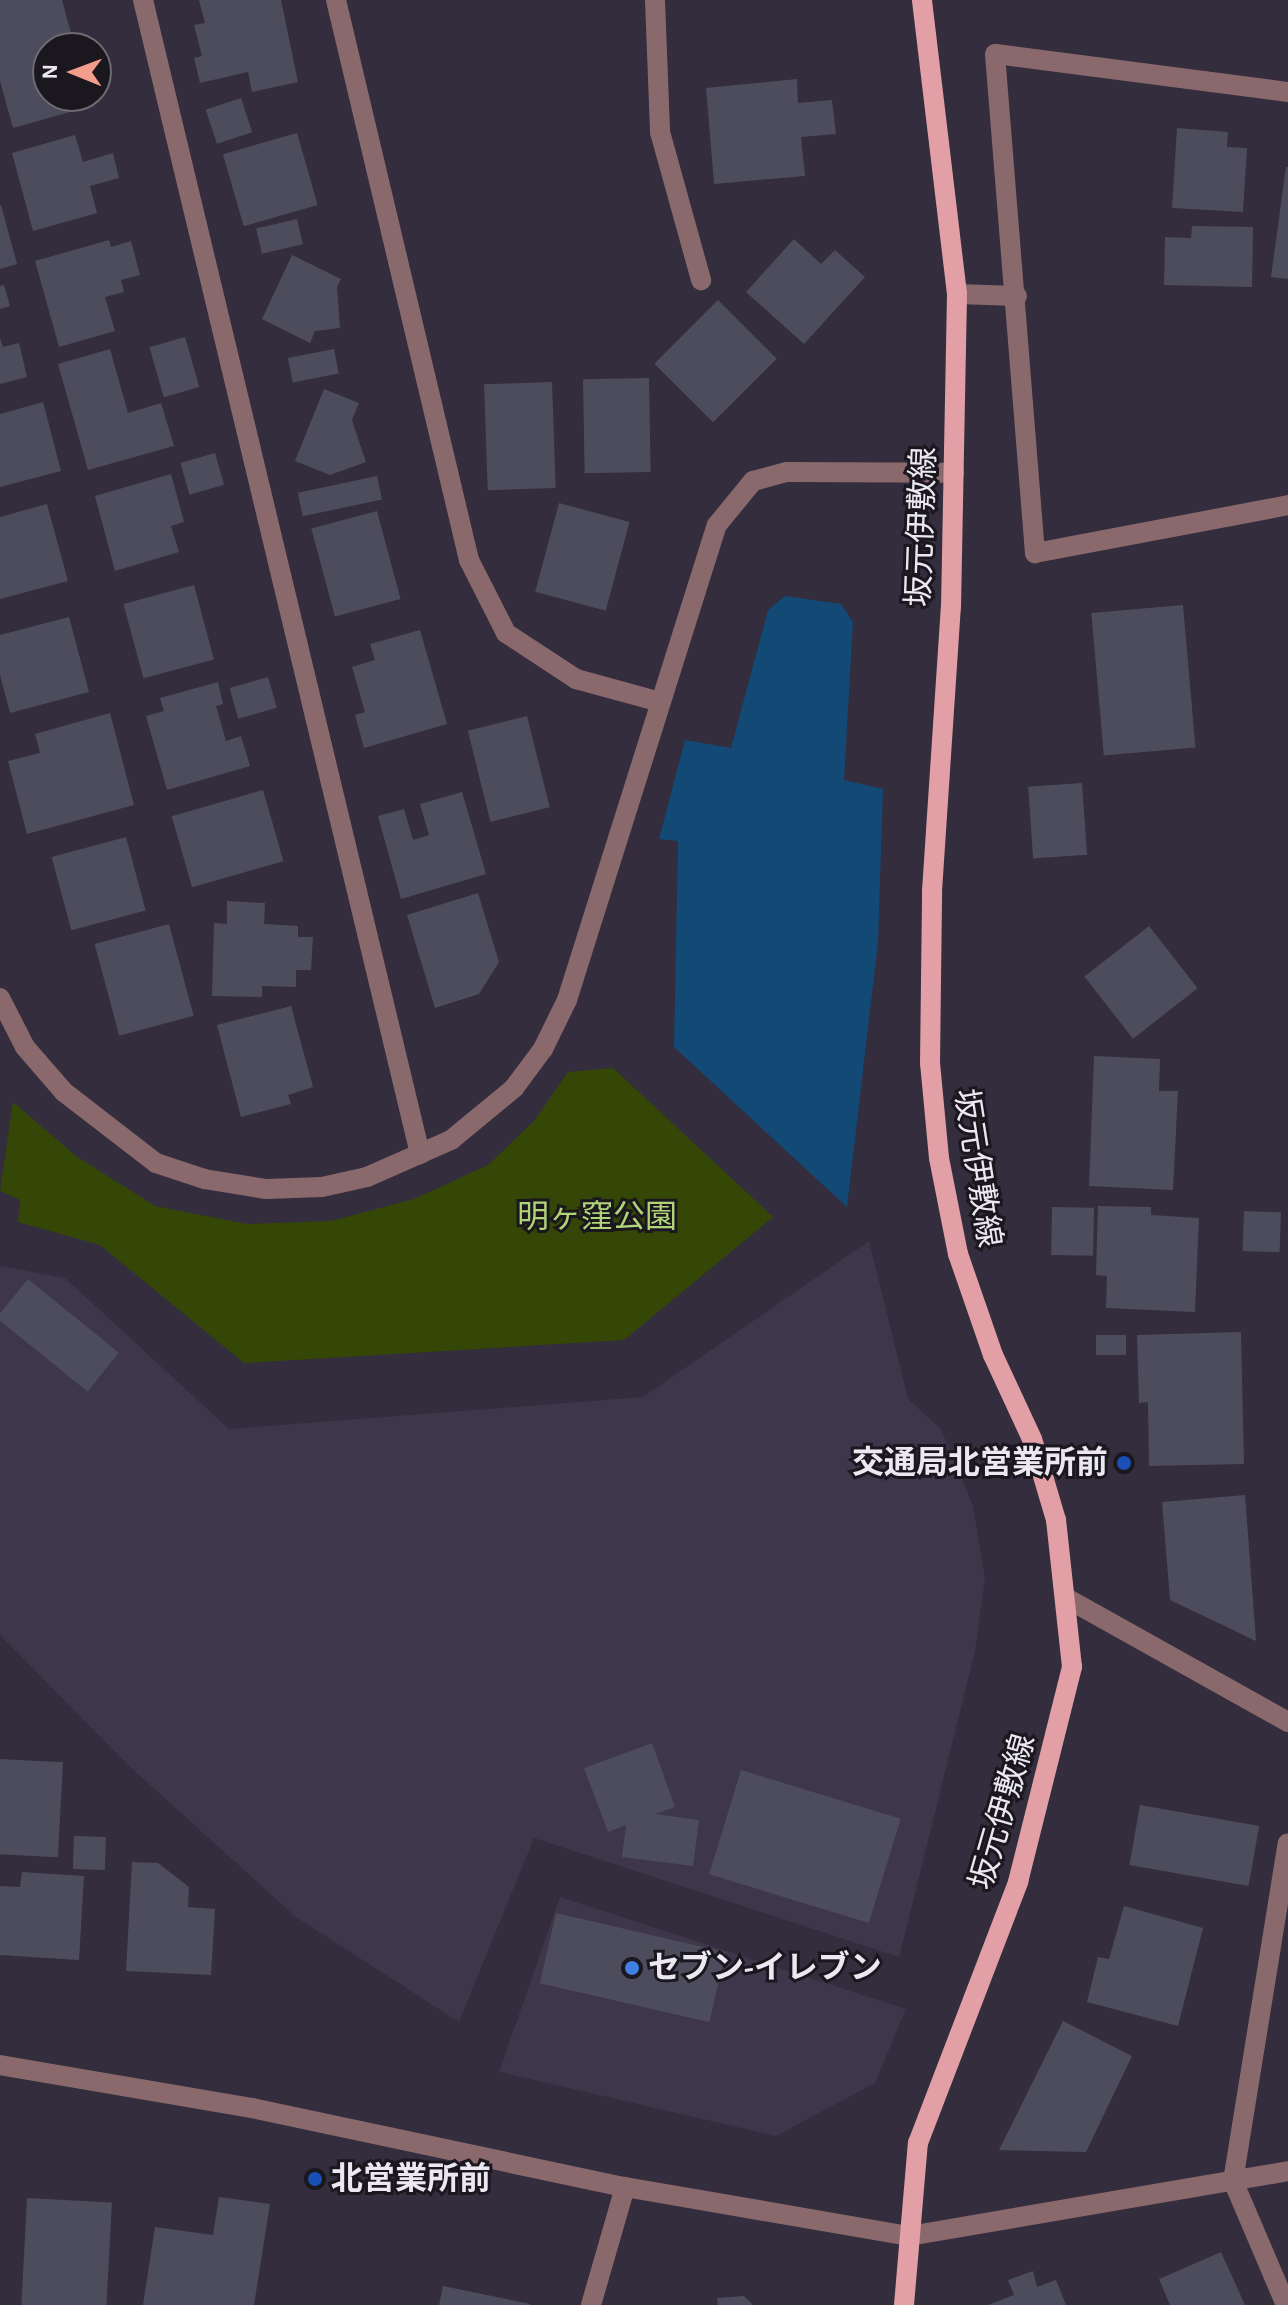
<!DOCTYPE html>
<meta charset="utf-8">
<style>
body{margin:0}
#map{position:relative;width:1288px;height:2305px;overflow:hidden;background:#332d3d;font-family:"Alegreya Sans","Noto Sans JP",sans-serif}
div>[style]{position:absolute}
.built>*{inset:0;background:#3e364a}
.green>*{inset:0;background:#344706}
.water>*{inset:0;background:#124975}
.building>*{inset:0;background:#4d4c5d;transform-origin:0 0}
.minor>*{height:20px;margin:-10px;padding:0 10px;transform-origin:10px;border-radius:10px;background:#8a696c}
.major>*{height:20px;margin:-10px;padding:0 10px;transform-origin:10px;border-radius:10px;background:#e2a0a6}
.dots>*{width:22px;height:22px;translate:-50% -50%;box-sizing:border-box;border:4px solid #1a171e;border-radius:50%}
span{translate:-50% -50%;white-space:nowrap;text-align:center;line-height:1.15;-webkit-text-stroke:6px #1a171e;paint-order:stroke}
.street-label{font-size:32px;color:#ebe8f2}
.park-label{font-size:32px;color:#b2d479}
.poi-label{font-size:32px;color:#ebe8f2;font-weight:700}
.right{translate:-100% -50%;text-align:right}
.left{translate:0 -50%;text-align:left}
.north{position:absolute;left:32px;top:32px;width:80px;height:80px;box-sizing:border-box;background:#1a171e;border:2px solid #6e6b73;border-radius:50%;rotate:271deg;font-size:22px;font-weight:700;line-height:32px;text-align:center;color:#ebe8f2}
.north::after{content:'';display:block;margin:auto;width:28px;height:36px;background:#f49d8c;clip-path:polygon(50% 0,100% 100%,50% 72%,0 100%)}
</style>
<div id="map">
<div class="built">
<i style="clip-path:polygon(869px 1241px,908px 1399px,941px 1429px,973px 1506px,985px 1578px,975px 1652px,899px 1957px,534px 1838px,459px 2022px,296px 1917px,129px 1766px,0 1635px,0 1266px,65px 1278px,229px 1429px,643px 1397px)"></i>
<i style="clip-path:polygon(560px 1897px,906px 2009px,875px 2083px,776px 2136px,499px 2072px)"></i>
</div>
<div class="green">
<i style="clip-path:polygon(613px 1068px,773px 1217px,624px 1340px,244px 1363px,100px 1245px,18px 1222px,20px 1200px,0 1191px,13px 1102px,76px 1156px,155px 1206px,247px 1224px,331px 1221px,414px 1199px,488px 1165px,534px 1121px,568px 1072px)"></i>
</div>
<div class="water">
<i style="clip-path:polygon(785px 596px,841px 604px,853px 622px,844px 780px,883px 789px,878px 942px,847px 1207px,674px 1047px,678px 841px,659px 839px,685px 740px,731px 748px,768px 610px)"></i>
</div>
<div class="building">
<i style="clip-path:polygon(0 0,62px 0,75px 48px,48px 48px,48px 96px,88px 96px,91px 106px,13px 128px,0 81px)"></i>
<i style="clip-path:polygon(199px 0,281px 0,298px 82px,252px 92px,248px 72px,200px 83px,194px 58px,202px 56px,194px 25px,205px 23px)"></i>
<i style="clip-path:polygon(797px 79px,798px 103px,832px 100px,836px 134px,801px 137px,805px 176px,714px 184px,706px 88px)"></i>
<i style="left:241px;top:98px;width:36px;height:37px;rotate:72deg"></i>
<i style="clip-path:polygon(1177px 128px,1228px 132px,1227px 147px,1247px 148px,1243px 212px,1172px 208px)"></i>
<i style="left:297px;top:133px;width:75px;height:77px;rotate:74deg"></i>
<i style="clip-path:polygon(75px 135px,83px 162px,113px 153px,119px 178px,90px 186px,97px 213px,33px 231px,12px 153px)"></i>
<i style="clip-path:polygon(1286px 167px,1288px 167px,1288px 279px,1271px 277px)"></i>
<i style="clip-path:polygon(1px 205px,17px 264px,0 269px,0 206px)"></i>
<i style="left:297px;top:219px;width:26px;height:42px;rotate:77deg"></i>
<i style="clip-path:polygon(1192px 226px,1253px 227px,1252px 287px,1164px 285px,1165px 237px,1191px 238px)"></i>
<i style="clip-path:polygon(794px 239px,821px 264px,835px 250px,865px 277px,804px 344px,746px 292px)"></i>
<i style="clip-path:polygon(109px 240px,111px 247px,131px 241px,140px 275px,121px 280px,124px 292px,105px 297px,115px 331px,59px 347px,35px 261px)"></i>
<i style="clip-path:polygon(292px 255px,341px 279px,337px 287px,340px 328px,315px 331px,310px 343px,262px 319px)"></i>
<i style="clip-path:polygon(4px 285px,10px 306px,0 309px,0 286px)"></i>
<i style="left:718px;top:300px;width:83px;height:90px;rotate:45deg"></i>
<i style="left:185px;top:337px;width:52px;height:37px;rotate:74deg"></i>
<i style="clip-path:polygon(0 338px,3px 347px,19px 343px,27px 377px,0 384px)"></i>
<i style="clip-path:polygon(110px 349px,128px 413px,161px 403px,174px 446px,88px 470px,58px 364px)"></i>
<i style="left:334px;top:349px;width:25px;height:47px;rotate:79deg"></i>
<i style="left:649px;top:378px;width:94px;height:66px;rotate:89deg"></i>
<i style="left:552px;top:382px;width:106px;height:68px;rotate:88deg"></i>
<i style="clip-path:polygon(324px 389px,359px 403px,352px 420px,366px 462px,330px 475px,295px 461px)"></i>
<i style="clip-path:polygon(43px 402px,61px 471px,0 487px,0 414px)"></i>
<i style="left:215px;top:453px;width:33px;height:36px;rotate:74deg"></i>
<i style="clip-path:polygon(171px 474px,184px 522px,171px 526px,179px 552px,115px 571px,95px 496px)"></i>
<i style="left:377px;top:476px;width:24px;height:81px;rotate:78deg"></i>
<i style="left:559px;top:503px;width:73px;height:92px;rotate:15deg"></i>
<i style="clip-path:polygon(47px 504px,68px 581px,0 599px,0 517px)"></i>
<i style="left:377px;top:511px;width:91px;height:68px;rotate:75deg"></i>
<i style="left:194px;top:585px;width:77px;height:73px;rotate:75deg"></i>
<i style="left:1183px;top:605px;width:143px;height:92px;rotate:85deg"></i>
<i style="clip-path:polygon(69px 617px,89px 692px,10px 713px,0 675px,0 635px)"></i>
<i style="clip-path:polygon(420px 630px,447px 724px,364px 748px,355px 715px,365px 712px,352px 667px,375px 660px,370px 644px)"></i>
<i style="left:268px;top:677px;width:32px;height:40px;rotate:74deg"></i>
<i style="clip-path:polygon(218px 682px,223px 704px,216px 706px,226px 741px,241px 736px,250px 766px,167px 790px,146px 716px,164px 711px,160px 698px)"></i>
<i style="clip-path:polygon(110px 713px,134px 805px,27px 834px,8px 761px,40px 753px,35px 734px)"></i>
<i style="left:527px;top:716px;width:94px;height:61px;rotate:76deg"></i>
<i style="left:1082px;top:783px;width:72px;height:54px;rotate:86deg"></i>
<i style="left:263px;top:790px;width:74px;height:95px;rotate:74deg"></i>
<i style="clip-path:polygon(462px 792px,486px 874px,401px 899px,378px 816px,404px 809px,413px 840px,429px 835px,420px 804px)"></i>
<i style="left:126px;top:837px;width:76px;height:77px;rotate:75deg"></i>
<i style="clip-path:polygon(478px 893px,499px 962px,479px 994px,435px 1008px,407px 915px)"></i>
<i style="clip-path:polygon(227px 901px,265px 903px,264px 924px,298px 926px,298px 937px,313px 937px,311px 970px,296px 970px,296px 987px,262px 986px,262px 997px,212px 996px,214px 923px,227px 924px)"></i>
<i style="left:169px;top:924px;width:95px;height:77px;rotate:75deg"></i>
<i style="left:1149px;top:926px;width:79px;height:82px;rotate:52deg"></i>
<i style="clip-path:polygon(291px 1006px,313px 1087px,288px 1095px,291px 1104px,241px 1117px,217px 1025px)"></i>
<i style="clip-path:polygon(1094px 1056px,1160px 1059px,1159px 1091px,1178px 1091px,1173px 1190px,1089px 1186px)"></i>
<i style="clip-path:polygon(1098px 1206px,1151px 1207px,1151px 1215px,1199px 1218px,1195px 1312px,1106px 1308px,1107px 1276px,1096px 1275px)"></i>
<i style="left:1052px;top:1207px;width:42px;height:48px;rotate:1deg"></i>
<i style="left:1244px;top:1211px;width:37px;height:40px;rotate:2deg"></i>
<i style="left:28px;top:1279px;width:117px;height:50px;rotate:39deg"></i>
<i style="clip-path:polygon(1241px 1332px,1244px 1464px,1149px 1466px,1148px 1402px,1139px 1403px,1137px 1335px)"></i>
<i style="left:1126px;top:1335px;width:20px;height:30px;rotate:90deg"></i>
<i style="clip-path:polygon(1245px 1495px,1256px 1641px,1170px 1600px,1162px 1502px)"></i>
<i style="clip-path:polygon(652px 1743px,675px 1807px,655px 1814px,699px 1820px,693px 1866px,622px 1857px,626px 1825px,608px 1832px,584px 1768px)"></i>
<i style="left:0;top:1759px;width:63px;height:95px;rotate:3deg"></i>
<i style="left:741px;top:1770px;width:167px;height:109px;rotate:17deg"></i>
<i style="left:1140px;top:1805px;width:121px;height:61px;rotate:10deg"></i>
<i style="left:74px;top:1836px;width:32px;height:33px;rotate:2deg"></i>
<i style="clip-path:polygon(132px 1862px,158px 1863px,189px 1887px,188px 1907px,215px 1909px,211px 1975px,126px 1971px)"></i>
<i style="clip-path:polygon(22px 1872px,84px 1876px,79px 1960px,0 1955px,0 1886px,20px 1887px)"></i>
<i style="clip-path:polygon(1124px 1906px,1203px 1928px,1178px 2026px,1087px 2002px,1098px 1957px,1109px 1959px)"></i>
<i style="left:556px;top:1913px;width:174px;height:72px;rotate:13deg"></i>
<i style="clip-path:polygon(1063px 2021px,1132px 2056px,1086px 2152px,999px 2150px)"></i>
<i style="clip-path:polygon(219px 2197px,270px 2204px,254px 2305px,143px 2305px,155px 2227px,213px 2235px)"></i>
<i style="left:27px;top:2198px;width:85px;height:107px;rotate:3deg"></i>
<i style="clip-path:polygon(1221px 2252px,1245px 2305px,1170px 2305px,1159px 2279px)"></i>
<i style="clip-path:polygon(1033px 2271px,1037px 2287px,1056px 2280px,1066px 2305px,988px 2305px,1014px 2295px,1008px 2280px)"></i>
<i style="clip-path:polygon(443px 2286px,530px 2304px,530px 2305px,439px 2305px)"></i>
<i style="clip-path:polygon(744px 2296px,753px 2305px,718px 2305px,717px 2298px)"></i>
</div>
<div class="minor">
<i style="left:143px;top:0;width:1187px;rotate:76.5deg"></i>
<i style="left:336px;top:0;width:576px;rotate:76.64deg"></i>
<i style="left:469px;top:560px;width:82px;rotate:63.1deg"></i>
<i style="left:506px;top:633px;width:84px;rotate:33.3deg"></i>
<i style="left:576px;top:679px;width:87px;rotate:15.3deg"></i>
<i style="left:655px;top:0;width:132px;rotate:87.8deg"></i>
<i style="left:660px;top:132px;width:154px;rotate:74.5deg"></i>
<i style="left:1288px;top:92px;width:295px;rotate:-172.6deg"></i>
<i style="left:995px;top:54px;width:501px;rotate:85.42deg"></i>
<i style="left:1035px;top:553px;width:258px;rotate:-10.7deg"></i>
<i style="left:957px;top:294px;width:60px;rotate:1.9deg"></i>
<i style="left:0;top:998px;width:55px;rotate:63deg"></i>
<i style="left:25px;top:1047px;width:60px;rotate:49.1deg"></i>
<i style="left:64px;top:1092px;width:116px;rotate:37.7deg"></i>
<i style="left:156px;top:1163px;width:51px;rotate:18.4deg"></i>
<i style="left:204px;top:1179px;width:63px;rotate:9.2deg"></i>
<i style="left:266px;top:1189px;width:56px;rotate:-2deg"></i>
<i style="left:322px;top:1187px;width:46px;rotate:-12.5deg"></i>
<i style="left:367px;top:1177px;width:92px;rotate:-23.8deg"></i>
<i style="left:451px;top:1140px;width:82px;rotate:-39.5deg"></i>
<i style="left:514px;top:1088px;width:49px;rotate:-53.4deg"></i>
<i style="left:543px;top:1049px;width:55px;rotate:-63.9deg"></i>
<i style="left:567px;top:1000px;width:498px;rotate:-72.5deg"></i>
<i style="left:717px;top:525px;width:57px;rotate:-50.7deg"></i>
<i style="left:753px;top:481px;width:35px;rotate:-15deg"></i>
<i style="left:787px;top:472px;width:167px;rotate:0.3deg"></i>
<i style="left:1068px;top:1599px;width:252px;rotate:29.2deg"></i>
<i style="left:0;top:2065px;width:256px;rotate:9.7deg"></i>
<i style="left:252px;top:2108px;width:381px;rotate:12deg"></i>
<i style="left:625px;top:2187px;width:288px;rotate:9.8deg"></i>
<i style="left:909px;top:2236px;width:385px;rotate:-9.7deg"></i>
<i style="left:591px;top:2305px;width:123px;rotate:-73.9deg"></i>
<i style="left:1286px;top:2305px;width:135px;rotate:-113.1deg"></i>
<i style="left:1233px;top:2181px;width:342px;rotate:-80.8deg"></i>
</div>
<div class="major">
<i style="left:904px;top:2305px;width:163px;rotate:-85.1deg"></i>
<i style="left:918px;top:2143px;width:280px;rotate:-69deg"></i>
<i style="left:1018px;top:1882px;width:222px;rotate:-75.9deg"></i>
<i style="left:1072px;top:1667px;width:148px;rotate:-96.2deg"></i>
<i style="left:1056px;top:1520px;width:84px;rotate:-106.5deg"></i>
<i style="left:1032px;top:1439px;width:93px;rotate:-114.9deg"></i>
<i style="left:993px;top:1355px;width:107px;rotate:-109.1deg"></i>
<i style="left:958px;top:1254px;width:98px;rotate:-101.2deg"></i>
<i style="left:939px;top:1158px;width:95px;rotate:-95.4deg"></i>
<i style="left:930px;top:1063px;width:172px;rotate:-89.3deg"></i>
<i style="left:932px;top:891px;width:285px;rotate:-86.2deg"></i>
<i style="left:951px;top:607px;width:313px;rotate:-88.9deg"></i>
<i style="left:957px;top:294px;width:296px;rotate:-96.8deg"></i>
</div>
<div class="dots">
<i style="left:1124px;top:1463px;background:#1a4fb4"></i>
<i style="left:632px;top:1968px;background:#3f7fe0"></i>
<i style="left:315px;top:2179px;background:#1a4fb4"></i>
</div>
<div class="street-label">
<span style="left:922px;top:527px;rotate:-88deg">坂元伊敷線</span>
<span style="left:977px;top:1168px;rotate:81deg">坂元伊敷線</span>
<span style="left:1003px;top:1812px;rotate:-74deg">坂元伊敷線</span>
</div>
<div class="park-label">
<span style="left:597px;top:1217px">明ヶ窪公園</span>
</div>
<div class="poi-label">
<span class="right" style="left:1108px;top:1463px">交通局北営業所前</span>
<span class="left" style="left:648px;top:1968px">セブン-イレブン</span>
<span class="left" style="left:331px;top:2179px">北営業所前</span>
</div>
<div class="north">N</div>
</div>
